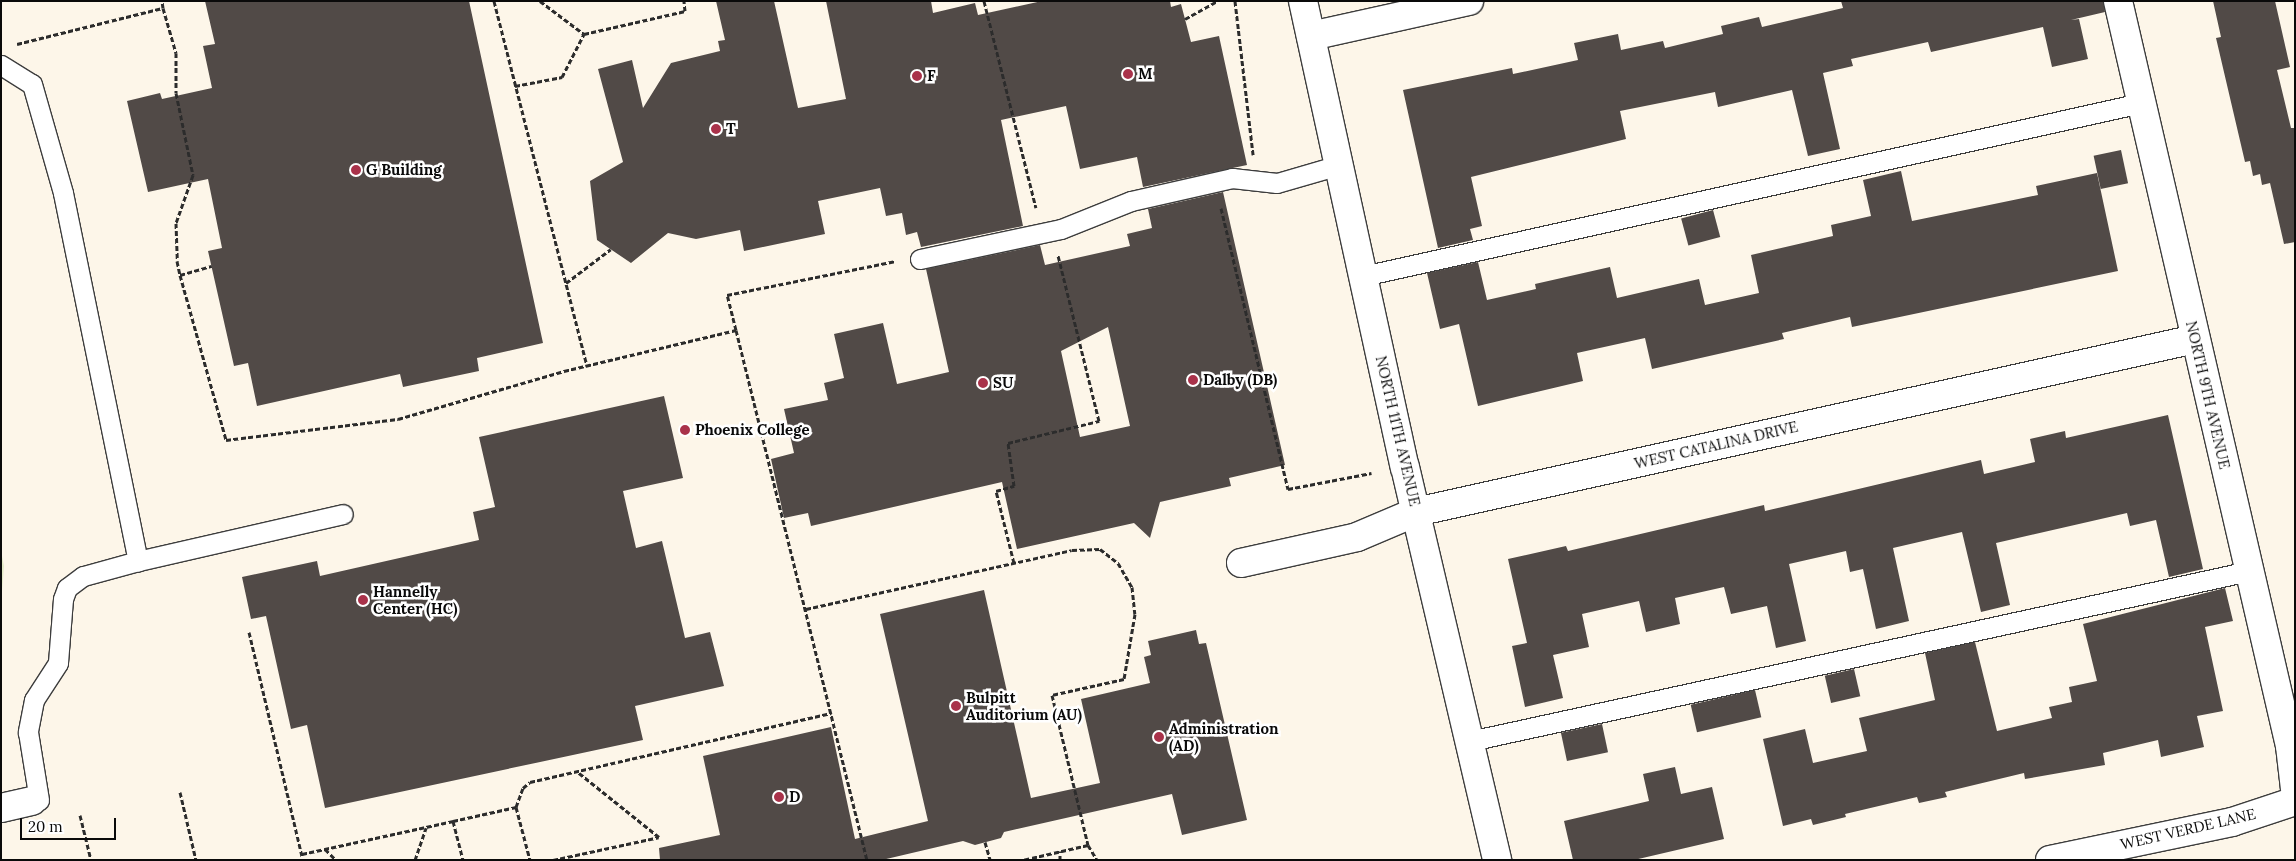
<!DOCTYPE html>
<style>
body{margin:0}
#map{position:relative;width:2296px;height:861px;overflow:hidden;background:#fdf6e9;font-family:Lora,serif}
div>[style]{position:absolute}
.pitch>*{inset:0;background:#e4ebc8}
.building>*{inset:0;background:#514a47;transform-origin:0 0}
.path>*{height:3px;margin-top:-1.5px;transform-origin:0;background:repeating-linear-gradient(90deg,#2c2c2c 0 5px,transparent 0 7.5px)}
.roads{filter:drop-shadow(1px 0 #3d3d3d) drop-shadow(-1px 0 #3d3d3d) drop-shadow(0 1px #3d3d3d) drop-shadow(0 -1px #3d3d3d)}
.lane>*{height:19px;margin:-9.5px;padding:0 9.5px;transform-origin:9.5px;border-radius:9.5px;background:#fff}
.street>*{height:28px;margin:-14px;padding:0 14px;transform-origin:14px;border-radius:14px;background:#fff}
.dots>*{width:14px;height:14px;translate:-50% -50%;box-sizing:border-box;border:2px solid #fff;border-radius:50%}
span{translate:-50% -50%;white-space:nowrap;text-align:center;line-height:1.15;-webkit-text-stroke:5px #fff;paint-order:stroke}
.poi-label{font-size:15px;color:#0a0a0a;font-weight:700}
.left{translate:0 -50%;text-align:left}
.street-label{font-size:15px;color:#0a0a0a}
.frame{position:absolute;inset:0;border:2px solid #0a0a0a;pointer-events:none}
.scale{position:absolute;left:20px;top:818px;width:96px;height:22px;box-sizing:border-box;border:2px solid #0a0a0a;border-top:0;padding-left:6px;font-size:15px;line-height:18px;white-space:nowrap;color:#0a0a0a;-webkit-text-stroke:4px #fff;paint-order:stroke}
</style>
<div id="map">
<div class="pitch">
<i style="clip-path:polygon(1px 551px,4px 566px,1px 604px)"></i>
</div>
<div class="building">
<i style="clip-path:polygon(205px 1px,469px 1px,543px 343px,477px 358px,479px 371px,403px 387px,400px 374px,257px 406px,248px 363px,234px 366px,208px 251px,222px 248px,208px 179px,148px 192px,127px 101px,160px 93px,162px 99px,212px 88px,203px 46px,215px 44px)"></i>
<i style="clip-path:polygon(716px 1px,774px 1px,798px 108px,846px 99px,826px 1px,931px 1px,933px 13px,975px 3px,978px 15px,1042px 1px,1170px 1px,1171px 7px,1181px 4px,1191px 42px,1219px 36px,1247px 165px,1143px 187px,1137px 157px,1080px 169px,1066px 106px,1001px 120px,1023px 226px,921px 247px,917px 232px,906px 235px,902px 213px,886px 216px,880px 188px,818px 201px,825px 234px,744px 251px,740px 230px,696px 239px,668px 233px,631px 263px,597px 240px,590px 181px,623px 162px,598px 69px,632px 60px,643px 108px,671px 63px,720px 51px,718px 41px,725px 40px)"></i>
<i style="clip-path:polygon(1841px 1px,2103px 1px,2105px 12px,2071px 20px,2079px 19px,2088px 59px,2052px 67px,2043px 27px,1931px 52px,1928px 42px,1851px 59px,1853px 66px,1823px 73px,1840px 149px,1808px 156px,1792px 90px,1718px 107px,1715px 92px,1620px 111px,1626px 139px,1471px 177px,1482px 226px,1470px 229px,1473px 240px,1438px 248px,1403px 90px,1512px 68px,1513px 74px,1578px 60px,1574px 43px,1618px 34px,1621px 50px,1663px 41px,1665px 48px,1723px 34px,1721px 26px,1759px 17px,1762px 27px,1843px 8px)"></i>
<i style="clip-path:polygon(2213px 1px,2275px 1px,2290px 67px,2277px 70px,2291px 128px,2295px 128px,2295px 242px,2284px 244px,2270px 183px,2262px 185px,2260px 174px,2253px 176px,2250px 161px,2245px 162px,2216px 38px,2221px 37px)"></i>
<i style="left:2121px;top:150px;width:34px;height:28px;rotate:78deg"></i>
<i style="clip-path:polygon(1901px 171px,1912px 221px,2038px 195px,2036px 186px,2097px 173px,2118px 271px,1852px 327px,1850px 317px,1782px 333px,1784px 339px,1652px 369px,1645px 338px,1577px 353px,1583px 381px,1478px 406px,1459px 324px,1440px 329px,1427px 273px,1478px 262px,1487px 300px,1536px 289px,1535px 284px,1610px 267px,1617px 298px,1699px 279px,1705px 305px,1759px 293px,1751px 255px,1833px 236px,1831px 225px,1871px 216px,1863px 180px)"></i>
<i style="clip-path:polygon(evenodd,1223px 192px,1285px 465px,1229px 478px,1231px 486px,1160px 502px,1150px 538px,1134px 523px,1017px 549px,1002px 482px,811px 526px,808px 513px,784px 518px,771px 459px,794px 453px,784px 409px,828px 400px,824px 383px,844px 378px,834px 334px,883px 323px,897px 384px,949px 372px,926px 269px,1040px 245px,1045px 265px,1130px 246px,1127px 234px,1152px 228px,1148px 209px,1223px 192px,1108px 327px,1130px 426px,1080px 437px,1061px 351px,1108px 327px)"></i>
<i style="left:1713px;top:210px;width:28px;height:33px;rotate:75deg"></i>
<i style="clip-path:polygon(664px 396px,683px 478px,623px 491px,636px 548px,662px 541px,685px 638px,710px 632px,724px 686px,635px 706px,643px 740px,325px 808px,307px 725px,291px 729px,266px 616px,251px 619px,242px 577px,317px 561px,320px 576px,479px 540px,473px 512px,495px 507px,479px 437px)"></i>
<i style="clip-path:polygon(2168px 415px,2203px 569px,2169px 577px,2156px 520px,2130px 526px,2127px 513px,1996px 543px,2010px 605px,1981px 612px,1962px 532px,1893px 548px,1909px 621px,1876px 629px,1863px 569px,1850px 572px,1846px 551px,1789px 564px,1806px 641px,1776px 648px,1767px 606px,1731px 614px,1724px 587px,1675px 598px,1680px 624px,1646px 632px,1639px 601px,1582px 614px,1589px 647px,1553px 655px,1563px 698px,1525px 707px,1512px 646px,1527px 643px,1508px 559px,1566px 546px,1568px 551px,1764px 505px,1765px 511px,1981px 460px,1984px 474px,2035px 462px,2030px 439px,2065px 431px,2066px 438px)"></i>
<i style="clip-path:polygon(2225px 588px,2233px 621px,2205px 627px,2223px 711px,2197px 716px,2204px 747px,2161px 757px,2158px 740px,2103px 753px,2105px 765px,2025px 779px,2024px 773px,1945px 792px,1947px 797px,1919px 803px,1917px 797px,1845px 814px,1846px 817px,1813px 825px,1811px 819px,1783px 826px,1763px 739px,1805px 729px,1813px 763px,1867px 751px,1859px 718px,1935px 700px,1925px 653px,1975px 642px,1997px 731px,2052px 718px,2049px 707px,2072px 702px,2069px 687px,2097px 681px,2083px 624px)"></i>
<i style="clip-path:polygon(984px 590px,1031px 798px,1100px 783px,1081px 699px,1150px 683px,1144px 657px,1151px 655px,1148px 641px,1196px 630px,1199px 644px,1206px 643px,1247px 820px,1182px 835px,1172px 794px,1004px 832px,1001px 838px,975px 845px,963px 841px,882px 860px,660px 860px,659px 848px,720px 835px,703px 756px,831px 727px,855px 839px,928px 821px,880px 614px)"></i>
<i style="left:1854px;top:669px;width:28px;height:30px;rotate:77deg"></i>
<i style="left:1755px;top:690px;width:28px;height:66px;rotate:77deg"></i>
<i style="left:1602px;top:724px;width:29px;height:42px;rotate:78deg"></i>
<i style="clip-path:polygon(1675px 767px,1681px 794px,1712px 787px,1724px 839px,1634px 860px,1573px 860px,1564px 821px,1649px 801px,1643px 774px)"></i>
</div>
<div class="path">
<i style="left:494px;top:1px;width:377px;rotate:75.7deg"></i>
<i style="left:540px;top:1px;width:55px;rotate:36.9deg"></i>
<i style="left:584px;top:34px;width:104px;rotate:-12.8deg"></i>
<i style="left:685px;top:11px;width:10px;rotate:-96deg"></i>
<i style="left:984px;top:1px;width:213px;rotate:75.9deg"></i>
<i style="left:1235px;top:1px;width:155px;rotate:83.3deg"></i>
<i style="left:163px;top:8px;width:47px;rotate:73.9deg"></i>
<i style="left:176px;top:53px;width:40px;rotate:90deg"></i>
<i style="left:176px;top:93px;width:84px;rotate:78.3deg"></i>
<i style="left:193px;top:175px;width:51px;rotate:109.5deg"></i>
<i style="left:176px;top:223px;width:38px;rotate:88deg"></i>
<i style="left:177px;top:261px;width:14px;rotate:78deg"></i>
<i style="left:180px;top:275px;width:33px;rotate:-16deg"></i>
<i style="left:1185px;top:19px;width:37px;rotate:-29deg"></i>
<i style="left:17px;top:44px;width:150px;rotate:-13.9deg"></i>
<i style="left:163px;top:8px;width:7px;rotate:-98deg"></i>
<i style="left:515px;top:86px;width:48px;rotate:-10.8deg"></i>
<i style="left:562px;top:77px;width:48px;rotate:-62.9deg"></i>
<i style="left:1221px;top:208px;width:289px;rotate:76.6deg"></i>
<i style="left:1288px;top:489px;width:85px;rotate:-10.9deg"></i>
<i style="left:180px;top:275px;width:171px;rotate:74.4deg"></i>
<i style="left:226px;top:440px;width:173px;rotate:-7deg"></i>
<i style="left:398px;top:419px;width:173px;rotate:-16.1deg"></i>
<i style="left:564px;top:371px;width:177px;rotate:-13.4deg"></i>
<i style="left:736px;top:330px;width:36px;rotate:-104deg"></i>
<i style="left:727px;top:295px;width:171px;rotate:-11.4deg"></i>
<i style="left:566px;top:283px;width:56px;rotate:-37.1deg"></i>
<i style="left:736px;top:330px;width:546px;rotate:76.12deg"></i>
<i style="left:1014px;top:563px;width:74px;rotate:-104deg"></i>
<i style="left:996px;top:491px;width:19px;rotate:-16deg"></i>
<i style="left:1014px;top:486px;width:43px;rotate:-97.9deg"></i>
<i style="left:1008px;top:443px;width:94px;rotate:-13.6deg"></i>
<i style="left:1099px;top:421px;width:171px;rotate:-103.9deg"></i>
<i style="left:806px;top:609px;width:272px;rotate:-12.5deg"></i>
<i style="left:1072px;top:550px;width:28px;rotate:-2deg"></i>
<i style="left:1100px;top:549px;width:23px;rotate:38deg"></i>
<i style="left:1118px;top:563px;width:28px;rotate:60deg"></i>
<i style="left:1132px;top:587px;width:27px;rotate:84deg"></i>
<i style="left:1135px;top:614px;width:66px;rotate:99.6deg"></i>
<i style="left:1124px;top:679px;width:74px;rotate:167.5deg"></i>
<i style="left:1052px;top:695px;width:154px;rotate:76.5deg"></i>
<i style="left:1088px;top:845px;width:67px;rotate:167deg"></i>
<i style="left:249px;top:632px;width:234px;rotate:76.7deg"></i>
<i style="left:180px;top:792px;width:70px;rotate:76.8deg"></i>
<i style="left:516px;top:807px;width:55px;rotate:75.2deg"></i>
<i style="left:80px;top:815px;width:46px;rotate:76.3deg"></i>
<i style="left:453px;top:821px;width:65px;rotate:-12.5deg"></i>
<i style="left:516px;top:807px;width:20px;rotate:-70deg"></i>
<i style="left:523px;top:788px;width:9px;rotate:-41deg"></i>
<i style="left:530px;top:782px;width:309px;rotate:-12.9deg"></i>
<i style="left:985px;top:842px;width:19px;rotate:74deg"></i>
<i style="left:1088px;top:845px;width:17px;rotate:59deg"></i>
<i style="left:325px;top:849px;width:16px;rotate:45deg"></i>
<i style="left:302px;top:854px;width:155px;rotate:-12.3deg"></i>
<i style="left:453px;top:821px;width:40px;rotate:75.6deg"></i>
<i style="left:415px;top:860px;width:34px;rotate:-71deg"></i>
<i style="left:553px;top:860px;width:108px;rotate:-12.2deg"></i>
<i style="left:659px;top:837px;width:104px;rotate:-141.3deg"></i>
<i style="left:1060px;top:860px;width:9px;rotate:-90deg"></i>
</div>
<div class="roads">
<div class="lane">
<i style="left:1px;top:65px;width:36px;rotate:32deg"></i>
<i style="left:32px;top:84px;width:113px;rotate:74.1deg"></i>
<i style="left:63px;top:193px;width:376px;rotate:78.5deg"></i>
<i style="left:138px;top:561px;width:57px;rotate:164.7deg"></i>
<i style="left:83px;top:576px;width:20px;rotate:143deg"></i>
<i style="left:67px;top:588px;width:12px;rotate:110deg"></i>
<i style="left:63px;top:599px;width:64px;rotate:94.5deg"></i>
<i style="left:58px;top:663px;width:44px;rotate:123deg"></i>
<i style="left:34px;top:700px;width:33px;rotate:101deg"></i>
<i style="left:28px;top:732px;width:69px;rotate:80.8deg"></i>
<i style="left:920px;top:259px;width:144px;rotate:-12deg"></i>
<i style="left:1061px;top:229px;width:75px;rotate:-21.8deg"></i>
<i style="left:1131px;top:201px;width:104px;rotate:-12.8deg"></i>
<i style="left:1232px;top:178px;width:45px;rotate:6.3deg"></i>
<i style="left:1277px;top:183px;width:65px;rotate:-16.2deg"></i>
<i style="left:1363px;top:276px;width:797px;rotate:-12.54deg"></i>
<i style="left:138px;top:561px;width:210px;rotate:-12.9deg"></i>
<i style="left:1470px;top:741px;width:797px;rotate:-12.31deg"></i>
</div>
<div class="street">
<i style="left:1303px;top:1px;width:477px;rotate:77.7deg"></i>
<i style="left:1405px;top:467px;width:404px;rotate:76.8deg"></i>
<i style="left:2118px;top:1px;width:765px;rotate:77deg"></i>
<i style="left:2290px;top:746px;width:43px;rotate:83.4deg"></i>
<i style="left:1311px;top:36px;width:162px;rotate:-12.5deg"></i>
<i style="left:1241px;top:563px;width:119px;rotate:-12.6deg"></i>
<i style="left:1357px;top:537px;width:64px;rotate:-23deg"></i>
<i style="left:1416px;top:512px;width:798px;rotate:-12.52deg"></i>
<i style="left:1px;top:808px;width:32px;rotate:-13deg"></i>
<i style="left:2050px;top:860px;width:186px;rotate:-11.8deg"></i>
<i style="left:2232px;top:822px;width:66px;rotate:-18.4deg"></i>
</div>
</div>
<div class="dots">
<i style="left:1128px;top:74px;background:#a9324a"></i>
<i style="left:917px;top:76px;background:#a9324a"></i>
<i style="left:716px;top:129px;background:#a9324a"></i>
<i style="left:356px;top:170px;background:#a9324a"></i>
<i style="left:1193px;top:380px;background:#a9324a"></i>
<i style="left:983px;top:383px;background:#a9324a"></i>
<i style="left:685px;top:430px;background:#a9324a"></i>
<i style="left:363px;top:600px;background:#a9324a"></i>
<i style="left:956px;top:706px;background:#a9324a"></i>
<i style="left:1159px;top:737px;background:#a9324a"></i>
<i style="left:779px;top:797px;background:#a9324a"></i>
</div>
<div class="poi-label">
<span class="left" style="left:1138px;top:74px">M</span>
<span class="left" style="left:927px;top:76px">F</span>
<span class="left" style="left:726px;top:129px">T</span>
<span class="left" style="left:366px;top:170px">G Building</span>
<span class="left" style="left:1203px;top:380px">Dalby (DB)</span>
<span class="left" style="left:993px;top:383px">SU</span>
<span class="left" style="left:695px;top:430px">Phoenix College</span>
<span class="left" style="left:373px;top:600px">Hannelly<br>Center (HC)</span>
<span class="left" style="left:966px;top:706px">Bulpitt<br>Auditorium (AU)</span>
<span class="left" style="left:1169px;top:737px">Administration<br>(AD)</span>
<span class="left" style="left:789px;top:797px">D</span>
</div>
<div class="street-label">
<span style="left:2208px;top:395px;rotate:77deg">NORTH 9TH AVENUE</span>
<span style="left:1398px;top:431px;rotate:77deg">NORTH 11TH AVENUE</span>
<span style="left:1716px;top:445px;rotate:-13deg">WEST CATALINA DRIVE</span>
<span style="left:2188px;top:829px;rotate:-13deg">WEST VERDE LANE</span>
</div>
<div class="frame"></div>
<div class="scale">20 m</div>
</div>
